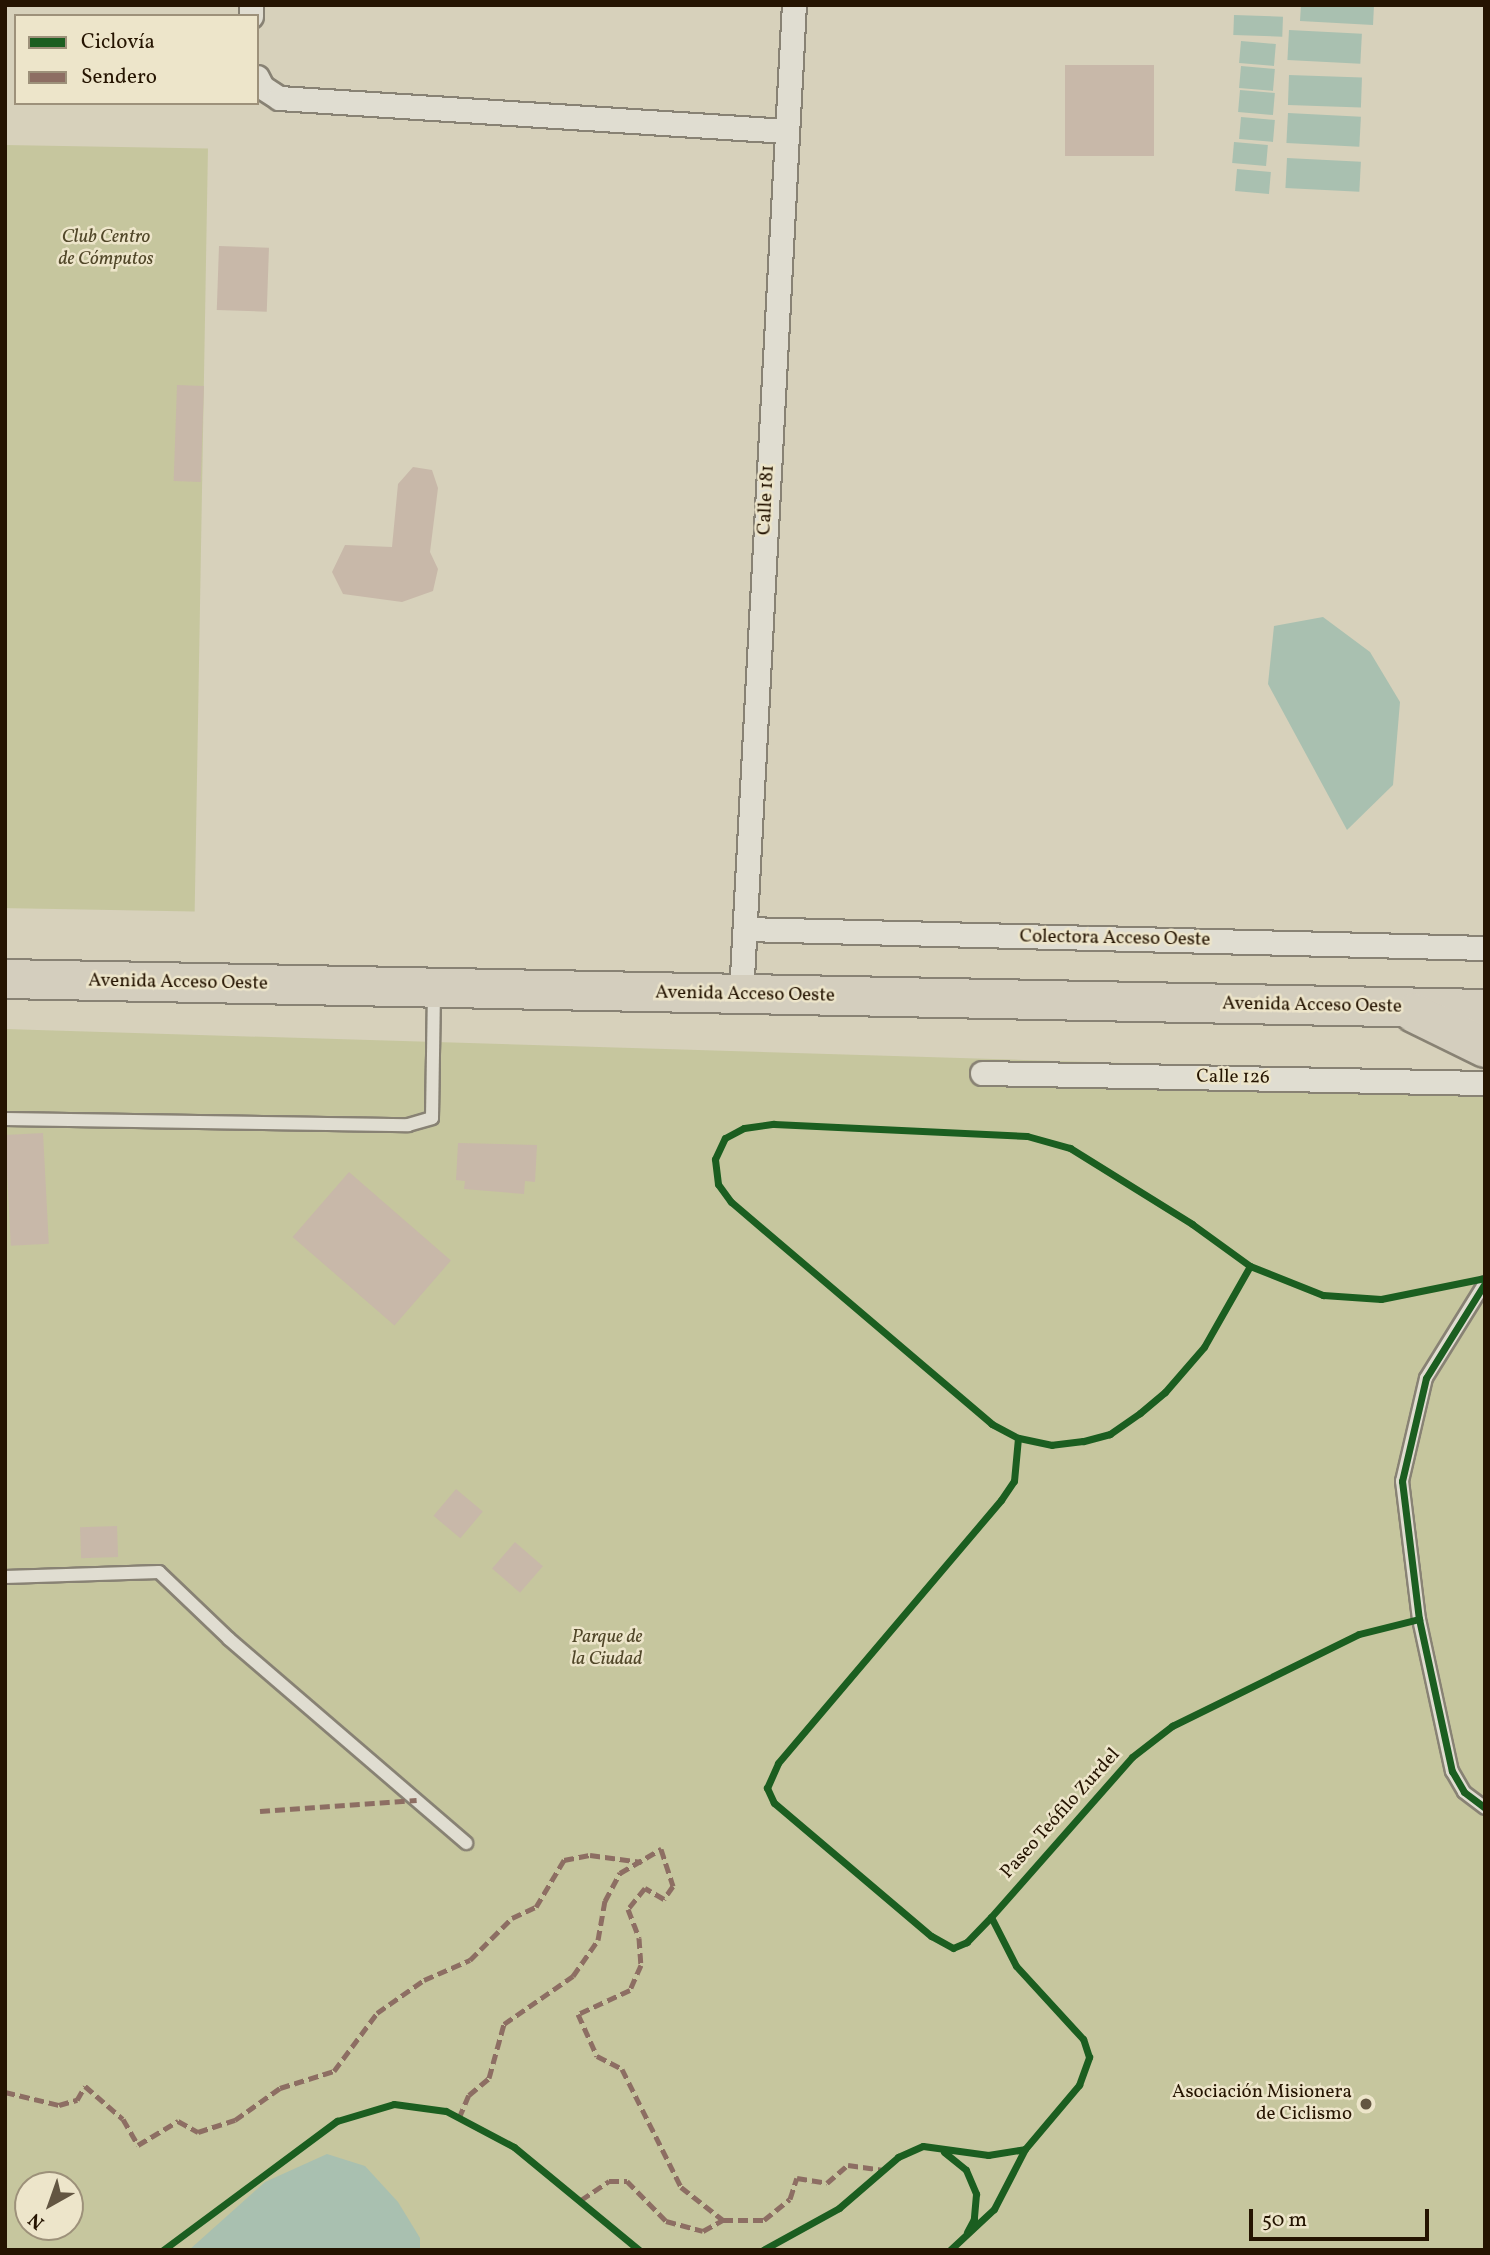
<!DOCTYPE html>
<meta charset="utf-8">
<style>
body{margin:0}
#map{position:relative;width:1490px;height:2255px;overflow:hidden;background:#d7d1bb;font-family:Vollkorn,serif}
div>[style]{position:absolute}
.green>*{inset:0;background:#c6c69e;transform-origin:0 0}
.water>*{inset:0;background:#a9c0b0;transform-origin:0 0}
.building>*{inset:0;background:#c8b8a9;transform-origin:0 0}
.roads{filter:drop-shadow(2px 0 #888274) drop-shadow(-2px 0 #888274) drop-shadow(0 2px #888274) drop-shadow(0 -2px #888274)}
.service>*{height:12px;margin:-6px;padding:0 6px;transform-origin:6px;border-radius:6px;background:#e0ddd1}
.minor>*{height:23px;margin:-11.5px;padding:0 11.5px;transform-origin:11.5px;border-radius:11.5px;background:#e0ddd1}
.trunk>*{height:38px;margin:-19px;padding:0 19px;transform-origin:19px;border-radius:19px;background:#d4cebe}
.quiet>*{height:5px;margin-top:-2.5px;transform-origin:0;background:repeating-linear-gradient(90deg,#8d6e63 0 10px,transparent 0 15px)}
.cycleway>*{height:7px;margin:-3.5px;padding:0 3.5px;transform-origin:3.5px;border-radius:3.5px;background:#1b5e20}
.dots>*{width:19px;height:19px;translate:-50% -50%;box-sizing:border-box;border:4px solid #ede5ca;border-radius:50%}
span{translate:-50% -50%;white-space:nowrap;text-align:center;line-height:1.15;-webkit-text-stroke:5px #ede5ca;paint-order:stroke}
.park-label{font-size:19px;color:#514729;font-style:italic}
.street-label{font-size:19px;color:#251401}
.poi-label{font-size:19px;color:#251401}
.right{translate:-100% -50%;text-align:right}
.frame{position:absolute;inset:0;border:7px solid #251401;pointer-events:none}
.legend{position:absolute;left:14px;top:14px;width:245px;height:91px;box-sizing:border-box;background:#ede5ca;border:2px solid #9d917a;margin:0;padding:9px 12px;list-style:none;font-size:21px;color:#251401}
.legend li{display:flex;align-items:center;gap:14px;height:35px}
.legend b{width:35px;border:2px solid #9d917a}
.north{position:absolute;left:14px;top:2171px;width:70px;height:70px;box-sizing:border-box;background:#ede5ca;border:2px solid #9d917a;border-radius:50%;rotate:220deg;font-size:19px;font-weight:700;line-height:28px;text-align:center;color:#251401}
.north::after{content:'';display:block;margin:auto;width:24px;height:32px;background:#635642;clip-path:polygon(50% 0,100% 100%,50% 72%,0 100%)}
.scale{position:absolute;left:1249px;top:2209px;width:180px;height:32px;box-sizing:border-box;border:4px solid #251401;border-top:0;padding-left:9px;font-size:21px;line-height:24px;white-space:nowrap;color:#251401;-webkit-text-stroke:5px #ede5ca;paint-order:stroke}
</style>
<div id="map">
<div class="green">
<i style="left:5px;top:145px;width:203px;height:763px;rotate:1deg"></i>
<i style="clip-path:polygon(evenodd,5px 1029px,1485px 1074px,1485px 2250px,5px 2250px,5px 1029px,28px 2185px,70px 2185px,70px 2227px,28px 2227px,28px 2185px)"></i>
</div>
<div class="water">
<i style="clip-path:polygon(1301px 5px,1374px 5px,1373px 25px,1300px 21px)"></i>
<i style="left:1234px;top:15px;width:49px;height:20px;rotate:2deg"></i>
<i style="left:1289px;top:30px;width:73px;height:30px;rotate:3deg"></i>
<i style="left:1241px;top:41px;width:35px;height:22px;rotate:5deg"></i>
<i style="left:1241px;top:66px;width:34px;height:22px;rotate:5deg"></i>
<i style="left:1289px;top:75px;width:73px;height:30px;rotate:2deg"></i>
<i style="left:1240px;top:90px;width:35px;height:22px;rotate:5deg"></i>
<i style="left:1288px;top:113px;width:73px;height:30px;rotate:3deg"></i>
<i style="left:1241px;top:117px;width:34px;height:22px;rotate:5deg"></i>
<i style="left:1234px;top:142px;width:34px;height:21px;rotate:5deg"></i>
<i style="left:1287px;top:158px;width:74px;height:30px;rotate:3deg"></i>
<i style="left:1237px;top:169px;width:34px;height:22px;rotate:5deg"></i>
<i style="clip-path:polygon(1323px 617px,1370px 652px,1400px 702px,1393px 785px,1347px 830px,1268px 684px,1274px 626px)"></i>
<i style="clip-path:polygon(327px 2154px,365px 2166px,398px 2202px,420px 2238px,420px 2250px,189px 2250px,265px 2182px)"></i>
</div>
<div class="building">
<i style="left:1065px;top:65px;width:89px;height:91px"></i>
<i style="left:219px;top:246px;width:50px;height:64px;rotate:2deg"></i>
<i style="left:177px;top:385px;width:27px;height:96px;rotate:2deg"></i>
<i style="clip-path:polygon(413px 467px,432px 470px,438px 488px,430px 552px,438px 569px,433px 591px,402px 602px,343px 594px,332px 572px,345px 545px,392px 547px,398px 484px)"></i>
<i style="left:43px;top:1133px;width:111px;height:38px;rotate:87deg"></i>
<i style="clip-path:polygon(458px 1143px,537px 1145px,535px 1182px,525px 1181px,524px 1194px,464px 1189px,465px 1181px,456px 1180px)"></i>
<i style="left:349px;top:1172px;width:135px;height:86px;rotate:41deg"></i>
<i style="left:456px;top:1489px;width:35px;height:35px;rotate:40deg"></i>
<i style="left:117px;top:1526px;width:31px;height:37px;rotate:88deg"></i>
<i style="left:515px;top:1542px;width:37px;height:35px;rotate:41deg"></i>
</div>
<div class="roads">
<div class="service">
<i style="left:5px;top:1119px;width:403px;rotate:0.9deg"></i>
<i style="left:408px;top:1125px;width:25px;rotate:-16deg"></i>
<i style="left:432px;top:1118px;width:126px;rotate:-89.1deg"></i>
<i style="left:1485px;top:1283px;width:112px;rotate:121.8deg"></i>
<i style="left:1426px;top:1378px;width:106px;rotate:103.1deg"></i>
<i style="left:1402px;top:1481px;width:139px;rotate:83deg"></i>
<i style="left:1419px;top:1619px;width:156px;rotate:77.8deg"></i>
<i style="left:1452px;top:1771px;width:24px;rotate:60deg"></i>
<i style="left:1464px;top:1792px;width:26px;rotate:37deg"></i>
<i style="left:5px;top:1577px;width:154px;rotate:-1.9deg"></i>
<i style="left:159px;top:1572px;width:97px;rotate:43.7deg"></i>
<i style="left:229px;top:1639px;width:313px;rotate:40.7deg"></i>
</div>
<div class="minor">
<i style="left:251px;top:5px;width:11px;rotate:90deg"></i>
<i style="left:257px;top:77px;width:11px;rotate:63deg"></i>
<i style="left:262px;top:87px;width:20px;rotate:33deg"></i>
<i style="left:279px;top:98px;width:509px;rotate:3.72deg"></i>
<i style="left:745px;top:929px;width:740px;rotate:1.47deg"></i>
<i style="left:741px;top:995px;width:991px;rotate:-86.94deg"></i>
<i style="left:982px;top:1073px;width:503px;rotate:1.14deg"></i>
</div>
<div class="trunk">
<i style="left:5px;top:979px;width:1480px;rotate:1.16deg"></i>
<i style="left:1414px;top:1013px;width:79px;rotate:26.2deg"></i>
</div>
</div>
<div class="quiet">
<i style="left:260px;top:1811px;width:157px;rotate:-4deg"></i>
<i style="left:5px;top:2092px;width:56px;rotate:13.5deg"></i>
<i style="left:59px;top:2105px;width:19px;rotate:-16deg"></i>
<i style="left:77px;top:2100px;width:16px;rotate:-60deg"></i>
<i style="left:85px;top:2086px;width:50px;rotate:41deg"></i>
<i style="left:123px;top:2119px;width:30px;rotate:60deg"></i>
<i style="left:138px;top:2145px;width:47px;rotate:-31deg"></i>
<i style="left:178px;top:2121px;width:23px;rotate:29deg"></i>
<i style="left:198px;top:2132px;width:39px;rotate:-18deg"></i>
<i style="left:235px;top:2120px;width:55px;rotate:-35.4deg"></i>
<i style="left:280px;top:2088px;width:57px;rotate:-17.5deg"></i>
<i style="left:334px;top:2071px;width:72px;rotate:-53.4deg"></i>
<i style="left:377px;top:2013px;width:57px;rotate:-35.1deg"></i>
<i style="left:424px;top:1980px;width:50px;rotate:-23.5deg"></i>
<i style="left:470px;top:1960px;width:59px;rotate:-45deg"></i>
<i style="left:512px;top:1918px;width:26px;rotate:-25deg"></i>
<i style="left:536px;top:1907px;width:55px;rotate:-59.2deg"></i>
<i style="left:564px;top:1860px;width:26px;rotate:-11deg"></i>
<i style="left:590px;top:1855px;width:52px;rotate:7.7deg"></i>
<i style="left:459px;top:2118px;width:25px;rotate:-67deg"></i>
<i style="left:469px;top:2095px;width:26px;rotate:-40deg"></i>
<i style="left:489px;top:2078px;width:56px;rotate:-74.5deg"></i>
<i style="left:504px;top:2024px;width:84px;rotate:-34.8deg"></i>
<i style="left:573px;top:1976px;width:44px;rotate:-55.2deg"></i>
<i style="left:598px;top:1940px;width:40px;rotate:-80deg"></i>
<i style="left:605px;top:1901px;width:32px;rotate:-62deg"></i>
<i style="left:620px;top:1873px;width:48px;rotate:-30.3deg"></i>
<i style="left:661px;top:1849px;width:39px;rotate:72deg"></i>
<i style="left:673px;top:1886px;width:16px;rotate:125deg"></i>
<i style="left:664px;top:1899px;width:22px;rotate:-150deg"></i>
<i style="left:645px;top:1888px;width:27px;rotate:129deg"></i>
<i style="left:628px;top:1909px;width:31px;rotate:69deg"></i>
<i style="left:639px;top:1938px;width:27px;rotate:86deg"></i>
<i style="left:641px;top:1965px;width:27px;rotate:114deg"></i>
<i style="left:630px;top:1990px;width:57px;rotate:155.2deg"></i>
<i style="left:578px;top:2014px;width:46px;rotate:65.7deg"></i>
<i style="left:597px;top:2056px;width:28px;rotate:27deg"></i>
<i style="left:622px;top:2069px;width:132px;rotate:63.4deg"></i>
<i style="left:681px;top:2187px;width:53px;rotate:38.2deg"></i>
<i style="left:723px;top:2220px;width:41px"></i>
<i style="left:764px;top:2220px;width:33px;rotate:-39deg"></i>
<i style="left:790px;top:2199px;width:22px;rotate:-72deg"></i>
<i style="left:797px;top:2178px;width:30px;rotate:9deg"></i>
<i style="left:827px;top:2183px;width:28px;rotate:-41deg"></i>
<i style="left:848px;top:2165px;width:36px;rotate:8deg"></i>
<i style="left:581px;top:2200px;width:34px;rotate:-34deg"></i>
<i style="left:609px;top:2181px;width:18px"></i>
<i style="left:627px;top:2181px;width:56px;rotate:45.7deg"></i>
<i style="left:666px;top:2221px;width:38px;rotate:15deg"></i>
<i style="left:703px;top:2231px;width:23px;rotate:-29deg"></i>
</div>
<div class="cycleway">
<i style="left:1250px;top:1266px;width:93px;rotate:119.6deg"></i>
<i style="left:1204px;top:1347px;width:60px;rotate:130.9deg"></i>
<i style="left:1165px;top:1392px;width:33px;rotate:140deg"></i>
<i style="left:1140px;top:1413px;width:37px;rotate:145deg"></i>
<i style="left:1110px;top:1434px;width:28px;rotate:165deg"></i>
<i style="left:1083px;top:1441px;width:31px;rotate:173deg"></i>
<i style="left:1052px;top:1445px;width:35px;rotate:-168deg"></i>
<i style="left:1018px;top:1438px;width:30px;rotate:-152deg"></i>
<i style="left:992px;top:1424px;width:343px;rotate:-139.6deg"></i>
<i style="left:731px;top:1202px;width:22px;rotate:-126deg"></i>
<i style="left:718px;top:1184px;width:25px;rotate:-97deg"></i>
<i style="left:715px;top:1159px;width:23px;rotate:-65deg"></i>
<i style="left:725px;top:1138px;width:21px;rotate:-28deg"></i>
<i style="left:744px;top:1128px;width:30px;rotate:-8deg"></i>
<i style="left:774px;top:1124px;width:253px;rotate:2.7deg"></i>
<i style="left:1027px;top:1136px;width:45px;rotate:15.6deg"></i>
<i style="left:1070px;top:1148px;width:144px;rotate:31.9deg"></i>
<i style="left:1192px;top:1224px;width:72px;rotate:35.9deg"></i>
<i style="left:1250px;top:1266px;width:79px;rotate:21.7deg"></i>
<i style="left:1323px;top:1295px;width:58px;rotate:3.9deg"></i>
<i style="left:1381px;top:1299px;width:106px;rotate:-11.4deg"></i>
<i style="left:1485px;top:1283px;width:112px;rotate:121.8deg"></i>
<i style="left:1426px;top:1378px;width:106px;rotate:103.1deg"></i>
<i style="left:1402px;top:1481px;width:139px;rotate:83deg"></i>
<i style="left:1419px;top:1619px;width:156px;rotate:77.8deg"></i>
<i style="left:1452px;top:1771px;width:24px;rotate:60deg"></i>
<i style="left:1464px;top:1792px;width:26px;rotate:37deg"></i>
<i style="left:991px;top:1917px;width:35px;rotate:134deg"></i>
<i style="left:967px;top:1942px;width:15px;rotate:157deg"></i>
<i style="left:953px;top:1948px;width:25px;rotate:-151deg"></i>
<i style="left:931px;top:1936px;width:206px;rotate:-139.7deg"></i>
<i style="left:774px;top:1803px;width:17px;rotate:-115deg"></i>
<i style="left:767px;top:1788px;width:27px;rotate:-66deg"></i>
<i style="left:778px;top:1763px;width:345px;rotate:-49.7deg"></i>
<i style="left:1001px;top:1500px;width:23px;rotate:-56deg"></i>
<i style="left:1014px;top:1481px;width:43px;rotate:-84.7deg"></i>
<i style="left:1025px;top:2149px;width:84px;rotate:-49.8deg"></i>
<i style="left:1079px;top:2085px;width:30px;rotate:-70deg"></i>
<i style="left:1089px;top:2057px;width:19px;rotate:-108deg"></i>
<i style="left:1083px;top:2039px;width:99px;rotate:-132.5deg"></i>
<i style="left:1016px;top:1966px;width:55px;rotate:-117deg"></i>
<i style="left:991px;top:1917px;width:213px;rotate:-48.6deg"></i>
<i style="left:1132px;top:1757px;width:51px;rotate:-37.8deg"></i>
<i style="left:1172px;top:1726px;width:208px;rotate:-26.2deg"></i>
<i style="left:1359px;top:1634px;width:62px;rotate:-14deg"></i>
<i style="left:944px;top:2152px;width:28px;rotate:39deg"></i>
<i style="left:966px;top:2170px;width:26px;rotate:67deg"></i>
<i style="left:976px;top:2194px;width:25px;rotate:95deg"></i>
<i style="left:974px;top:2219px;width:15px;rotate:118deg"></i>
<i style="left:163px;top:2250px;width:217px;rotate:-36.6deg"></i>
<i style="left:337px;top:2121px;width:59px;rotate:-16.6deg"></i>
<i style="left:394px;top:2104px;width:52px;rotate:7.7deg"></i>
<i style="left:446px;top:2111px;width:77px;rotate:27.9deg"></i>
<i style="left:514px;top:2147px;width:162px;rotate:39.5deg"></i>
<i style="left:763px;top:2250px;width:87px;rotate:-28.9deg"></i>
<i style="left:839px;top:2208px;width:78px;rotate:-40.8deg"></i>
<i style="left:898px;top:2157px;width:27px;rotate:-24deg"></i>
<i style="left:923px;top:2146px;width:66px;rotate:7.9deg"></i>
<i style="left:988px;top:2155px;width:37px;rotate:-9deg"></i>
<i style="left:1025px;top:2149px;width:68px;rotate:117.3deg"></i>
<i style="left:994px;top:2209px;width:60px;rotate:137deg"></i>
</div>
<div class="dots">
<i style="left:1366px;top:2104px;background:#635642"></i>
</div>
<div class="park-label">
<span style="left:106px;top:249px">Club Centro<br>de Cómputos</span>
<span style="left:607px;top:1649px">Parque de<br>la Ciudad</span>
</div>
<div class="street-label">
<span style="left:767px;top:500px;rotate:-87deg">Calle 181</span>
<span style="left:1115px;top:939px;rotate:1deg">Colectora Acceso Oeste</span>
<span style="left:178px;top:983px;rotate:1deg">Avenida Acceso Oeste</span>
<span style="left:745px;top:995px;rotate:1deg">Avenida Acceso Oeste</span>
<span style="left:1312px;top:1006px;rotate:1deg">Avenida Acceso Oeste</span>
<span style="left:1233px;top:1078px;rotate:1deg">Calle 126</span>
<span style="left:1061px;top:1814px;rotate:-48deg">Paseo Teófilo Zurdel</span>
</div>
<div class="poi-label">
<span class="right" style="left:1352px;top:2104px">Asociación Misionera<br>de Ciclismo</span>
</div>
<div class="frame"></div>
<ul class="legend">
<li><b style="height:9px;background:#1b5e20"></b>Ciclovía</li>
<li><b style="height:9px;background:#8d6e63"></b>Sendero</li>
</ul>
<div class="north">N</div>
<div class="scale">50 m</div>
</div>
